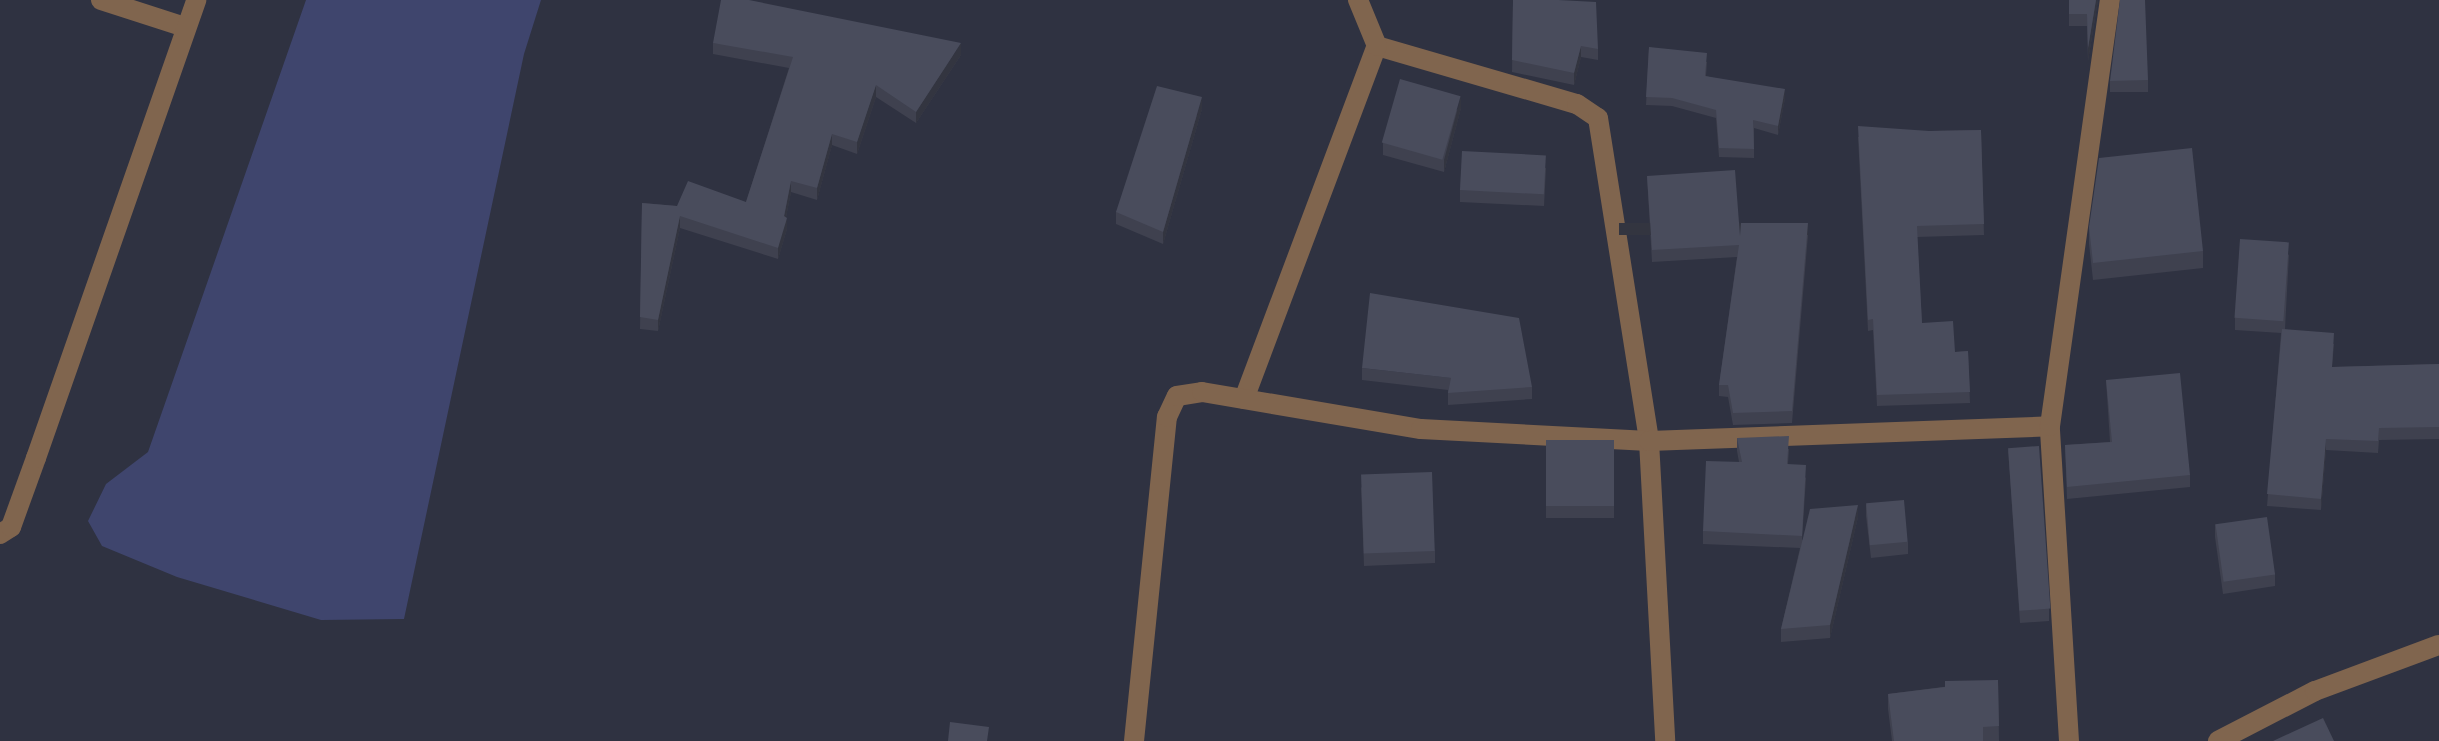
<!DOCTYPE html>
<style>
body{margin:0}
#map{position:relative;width:2439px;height:741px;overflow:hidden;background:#2f3241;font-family:"PT Serif",serif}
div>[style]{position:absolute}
.green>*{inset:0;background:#3f456d}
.minor>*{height:20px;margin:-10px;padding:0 10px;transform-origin:10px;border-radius:10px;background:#80654e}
.wall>*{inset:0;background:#3f414f;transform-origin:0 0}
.shaded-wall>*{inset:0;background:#333540;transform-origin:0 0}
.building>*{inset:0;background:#494c5c;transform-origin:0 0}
span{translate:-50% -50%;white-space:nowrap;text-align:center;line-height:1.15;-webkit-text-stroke:8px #191a21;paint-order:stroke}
</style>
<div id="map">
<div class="green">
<i style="clip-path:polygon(306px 0,541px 0,524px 54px,404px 619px,321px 620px,177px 577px,102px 546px,88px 521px,106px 484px,148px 452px)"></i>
</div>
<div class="minor">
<i style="left:101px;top:0;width:88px;rotate:17.8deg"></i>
<i style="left:1377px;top:46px;width:208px;rotate:16.2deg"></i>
<i style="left:1577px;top:104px;width:25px;rotate:34deg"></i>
<i style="left:1598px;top:118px;width:327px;rotate:81deg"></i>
<i style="left:1649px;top:441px;width:300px;rotate:86.9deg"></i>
<i style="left:1244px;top:399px;width:377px;rotate:-69.4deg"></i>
<i style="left:1377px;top:46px;width:50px;rotate:-112.4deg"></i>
<i style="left:0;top:534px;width:13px;rotate:-32deg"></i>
<i style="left:11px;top:527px;width:73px;rotate:-70.1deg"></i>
<i style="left:36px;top:458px;width:485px;rotate:-70.7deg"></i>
<i style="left:1134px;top:741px;width:326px;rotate:-84.2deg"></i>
<i style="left:1167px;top:417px;width:23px;rotate:-65deg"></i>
<i style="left:1177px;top:396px;width:25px;rotate:-9deg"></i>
<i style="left:1202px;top:392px;width:222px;rotate:9.6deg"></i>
<i style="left:1421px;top:429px;width:228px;rotate:3deg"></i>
<i style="left:1649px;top:441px;width:401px;rotate:-2.1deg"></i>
<i style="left:2069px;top:741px;width:316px;rotate:-93.5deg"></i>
<i style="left:2050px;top:426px;width:430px;rotate:-82deg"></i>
<i style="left:2218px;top:741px;width:109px;rotate:-27.3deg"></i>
<i style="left:2315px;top:691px;width:132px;rotate:-20.4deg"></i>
</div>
<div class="wall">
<i style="clip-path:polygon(1513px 0,1598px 49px,1598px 60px,1581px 57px,1574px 85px,1512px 72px)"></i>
<i style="clip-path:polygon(2069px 0,2098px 0,2088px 61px,2087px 26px,2069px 26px)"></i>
<i style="clip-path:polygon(713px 43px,961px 55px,916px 123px,876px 97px,857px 154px,832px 145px,817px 200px,791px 192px,786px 217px,787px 229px,778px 259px,680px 228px,658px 331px,640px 329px,642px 203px,677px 206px,746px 202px,789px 68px,713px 54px)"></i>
<i style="clip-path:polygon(1649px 47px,1707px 62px,1706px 76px,1785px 98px,1778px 135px,1754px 128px,1754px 158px,1719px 157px,1716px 118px,1672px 106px,1646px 105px)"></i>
<i style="left:2148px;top:80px;width:12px;height:38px;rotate:90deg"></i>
<i style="clip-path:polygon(1461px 108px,1444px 172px,1383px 155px,1383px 143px)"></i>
<i style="clip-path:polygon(1202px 109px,1163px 244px,1116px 224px,1116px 212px)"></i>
<i style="clip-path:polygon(1981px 130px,1984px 235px,1917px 237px,1922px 323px,1955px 352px,1968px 351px,1970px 403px,1877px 406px,1873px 330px,1868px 331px,1858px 137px,1929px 131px)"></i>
<i style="clip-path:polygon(1546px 168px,1544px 206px,1460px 202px,1460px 190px)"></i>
<i style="clip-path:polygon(1647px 176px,1740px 236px,1808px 235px,1792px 423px,1733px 425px,1728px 397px,1719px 396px,1719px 385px,1737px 257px,1652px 262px)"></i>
<i style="clip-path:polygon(2089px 227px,2203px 251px,2203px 268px,2093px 280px,2089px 244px)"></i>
<i style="clip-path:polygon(2289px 254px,2285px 329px,2334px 344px,2332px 367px,2439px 364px,2439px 439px,2379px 440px,2378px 453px,2326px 450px,2321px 510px,2267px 506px,2281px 333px,2235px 330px,2235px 318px)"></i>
<i style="clip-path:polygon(1362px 368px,1532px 387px,1532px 399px,1448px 405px,1448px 390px,1362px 380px)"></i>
<i style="clip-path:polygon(2106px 380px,2190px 475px,2190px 487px,2067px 499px,2065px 445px,2110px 442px)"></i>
<i style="clip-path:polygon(1737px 438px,1789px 449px,1788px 464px,1806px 478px,1802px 540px,1858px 517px,1830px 638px,1781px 642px,1781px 629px,1800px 548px,1703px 544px,1703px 531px,1739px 462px,1737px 451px)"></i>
<i style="left:1546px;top:440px;width:68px;height:78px"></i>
<i style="clip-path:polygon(2008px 448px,2049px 609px,2049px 621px,2020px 623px)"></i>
<i style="clip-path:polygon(1361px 487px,1435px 551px,1435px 563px,1364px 566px)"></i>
<i style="clip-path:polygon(1866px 504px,1908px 542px,1908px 554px,1871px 558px,1866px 516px)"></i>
<i style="clip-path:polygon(2215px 524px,2275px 574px,2275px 586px,2223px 594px,2215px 537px)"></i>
<i style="clip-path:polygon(1998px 680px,1999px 741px,1892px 741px,1888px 709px,1888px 694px)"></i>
</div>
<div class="shaded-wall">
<i style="clip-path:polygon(2096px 0,2098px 0,2088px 61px,2088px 48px)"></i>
<i style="clip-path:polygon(961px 43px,961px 55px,916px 123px,916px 112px)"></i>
<i style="clip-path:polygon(1581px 46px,1581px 57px,1574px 85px,1574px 73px)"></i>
<i style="clip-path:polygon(876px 85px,876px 97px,857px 154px,857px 142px)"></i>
<i style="clip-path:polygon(1785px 89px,1785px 98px,1778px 135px,1778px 126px)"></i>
<i style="clip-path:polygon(1461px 96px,1461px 108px,1444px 172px,1444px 160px)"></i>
<i style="clip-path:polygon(1202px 97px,1202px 109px,1163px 244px,1163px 232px)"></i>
<i style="clip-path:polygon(832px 134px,832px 145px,817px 200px,817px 188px)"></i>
<i style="clip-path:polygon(791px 181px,791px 192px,784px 227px,787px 218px,787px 229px,778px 259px,778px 248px)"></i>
<i style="clip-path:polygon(680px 216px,680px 228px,658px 331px,658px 320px)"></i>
<i style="left:1808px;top:223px;width:12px;height:189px;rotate:90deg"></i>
<i style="clip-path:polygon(2326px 439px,2326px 450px,2321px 510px,2321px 499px)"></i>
<i style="clip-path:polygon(1858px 505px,1858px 517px,1830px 638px,1830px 625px)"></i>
</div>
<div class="building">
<i style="clip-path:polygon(721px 0,749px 0,961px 43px,916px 112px,876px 85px,857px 142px,832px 134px,817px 188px,791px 181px,784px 216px,787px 218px,778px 248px,680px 216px,658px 320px,640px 317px,642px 203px,677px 206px,688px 181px,746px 202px,793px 57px,713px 43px)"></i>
<i style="clip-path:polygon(1513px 0,1558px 0,1596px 2px,1598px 49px,1581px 46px,1574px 73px,1512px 60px)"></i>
<i style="clip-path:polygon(2069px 0,2096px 0,2088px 48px,2087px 14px,2069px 14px)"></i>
<i style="clip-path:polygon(2120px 0,2145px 0,2148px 80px,2110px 81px)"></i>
<i style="clip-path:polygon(1649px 47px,1707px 53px,1705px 76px,1785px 89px,1778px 126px,1753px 120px,1754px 149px,1719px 148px,1716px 110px,1672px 98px,1646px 97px)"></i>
<i style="left:1400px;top:79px;width:63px;height:66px;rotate:16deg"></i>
<i style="clip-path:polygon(1157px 86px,1202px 97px,1163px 232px,1116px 212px)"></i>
<i style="clip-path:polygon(1858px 126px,1929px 131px,1981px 130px,1984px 224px,1917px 226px,1922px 323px,1953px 321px,1955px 352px,1968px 351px,1970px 392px,1877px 395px,1873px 319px,1868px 320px)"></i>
<i style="clip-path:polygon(2192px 148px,2203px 251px,2093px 263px,2089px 227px,2099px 158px)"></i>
<i style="left:1462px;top:151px;width:84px;height:39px;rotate:3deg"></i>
<i style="clip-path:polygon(1735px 170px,1740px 236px,1741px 223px,1808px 223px,1792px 411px,1733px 413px,1728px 385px,1719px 385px,1739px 245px,1652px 250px,1647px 176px)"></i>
<i style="left:2240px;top:239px;width:49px;height:79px;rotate:4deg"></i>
<i style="clip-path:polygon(1370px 293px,1519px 318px,1532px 387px,1448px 393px,1451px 378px,1362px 368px)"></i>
<i style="clip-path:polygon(2282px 329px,2334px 333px,2332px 367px,2439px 364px,2439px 427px,2379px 428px,2378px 441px,2326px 439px,2321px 499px,2267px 494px)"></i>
<i style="clip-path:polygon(2180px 373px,2190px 475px,2067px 487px,2065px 445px,2112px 442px,2106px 380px)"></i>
<i style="clip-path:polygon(1789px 436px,1787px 464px,1806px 465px,1802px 536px,1703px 531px,1706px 461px,1742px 462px,1737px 438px)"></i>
<i style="left:1546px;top:440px;width:68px;height:66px"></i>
<i style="left:2039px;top:446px;width:163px;height:31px;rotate:86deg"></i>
<i style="left:1432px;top:472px;width:79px;height:71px;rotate:88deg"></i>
<i style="left:1904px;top:500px;width:42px;height:38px;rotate:85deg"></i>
<i style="clip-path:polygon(1858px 505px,1830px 625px,1781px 629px,1810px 509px)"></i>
<i style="left:2267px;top:517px;width:58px;height:52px;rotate:82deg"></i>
<i style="clip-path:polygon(1998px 680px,1999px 726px,1983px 727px,1983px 741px,1894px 741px,1888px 694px,1945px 687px,1945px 681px)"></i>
<i style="clip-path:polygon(2323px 718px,2334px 741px,2273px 741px)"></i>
<i style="clip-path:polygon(950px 722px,989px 727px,987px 741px,948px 741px)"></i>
</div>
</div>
